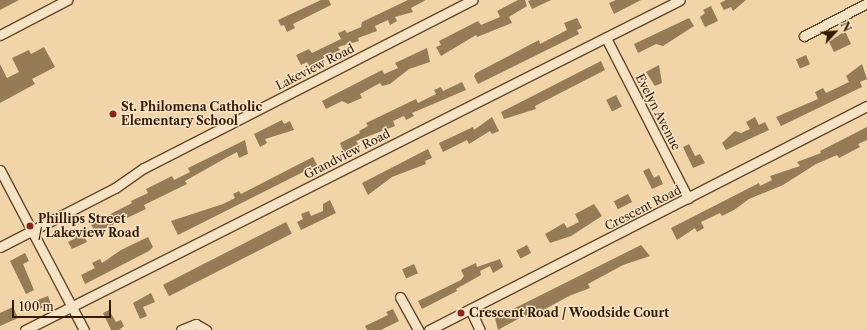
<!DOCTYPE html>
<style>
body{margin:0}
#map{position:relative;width:867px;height:330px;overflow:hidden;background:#f1d4a7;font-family:"Libre Caslon Text",serif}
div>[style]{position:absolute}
.building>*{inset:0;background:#967b57;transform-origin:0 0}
.roads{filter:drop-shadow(1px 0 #62482a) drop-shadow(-1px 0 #62482a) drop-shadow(0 1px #62482a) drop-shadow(0 -1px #62482a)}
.minor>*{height:9px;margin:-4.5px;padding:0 4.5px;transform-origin:4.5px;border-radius:4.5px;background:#f6e3c6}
.dots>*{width:11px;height:11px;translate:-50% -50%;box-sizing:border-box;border:2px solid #f6e3c6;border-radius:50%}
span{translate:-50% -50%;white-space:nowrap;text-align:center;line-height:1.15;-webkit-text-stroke:3px #f6e3c6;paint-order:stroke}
.street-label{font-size:12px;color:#331a01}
.poi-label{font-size:12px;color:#331a01;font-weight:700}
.left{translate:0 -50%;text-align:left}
.north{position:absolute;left:815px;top:12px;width:40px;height:40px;-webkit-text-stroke:3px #f6e3c6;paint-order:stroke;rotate:64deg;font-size:11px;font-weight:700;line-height:16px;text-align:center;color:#331a01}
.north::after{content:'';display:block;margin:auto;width:14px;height:18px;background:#331a01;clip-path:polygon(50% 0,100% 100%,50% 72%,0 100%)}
.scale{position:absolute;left:12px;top:300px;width:99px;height:18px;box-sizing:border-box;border:2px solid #331a01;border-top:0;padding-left:5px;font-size:12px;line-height:14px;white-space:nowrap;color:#331a01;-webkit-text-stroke:3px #f6e3c6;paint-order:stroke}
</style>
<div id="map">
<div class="building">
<i style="clip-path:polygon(0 0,19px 0,0 10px)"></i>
<i style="clip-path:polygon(321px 0,329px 0,331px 5px,293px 24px,295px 28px,287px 32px,284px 25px,281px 26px,278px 20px)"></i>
<i style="clip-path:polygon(408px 0,426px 0,411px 8px,413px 12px,395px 17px,397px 21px,390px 25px,388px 20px,375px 26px,377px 31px,358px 38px,359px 41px,338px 47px,340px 50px,309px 66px,307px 62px,301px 65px,296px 55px,309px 49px,312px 53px,341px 39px,338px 33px,345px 30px,347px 33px,361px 27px,362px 22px)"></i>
<i style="clip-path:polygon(518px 0,525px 0,527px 6px,509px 17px,512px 23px,477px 37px,476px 35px,441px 56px,436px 47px,441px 45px,439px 41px,478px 21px,481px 25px,500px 17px,497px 11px)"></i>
<i style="clip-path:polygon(531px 0,551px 0,532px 9px,528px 1px)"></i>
<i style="clip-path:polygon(616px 0,641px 0,614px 14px,609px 3px)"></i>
<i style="clip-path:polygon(726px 0,746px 0,733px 11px,731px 7px,724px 10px,720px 3px)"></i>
<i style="clip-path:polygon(711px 6px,718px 21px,705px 27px,700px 17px,705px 13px,703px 10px)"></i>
<i style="clip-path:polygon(577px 18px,582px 28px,577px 30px,579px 34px,478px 84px,474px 76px,476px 73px,539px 40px,540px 44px,567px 30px,564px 23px)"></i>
<i style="clip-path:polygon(689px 18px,694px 26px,663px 46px,656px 44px,638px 53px,634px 44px)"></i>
<i style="clip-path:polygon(845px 31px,851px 44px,834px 52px,829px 42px)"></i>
<i style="clip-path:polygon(44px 47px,55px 67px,32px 79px,35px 84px,0 103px,0 64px,7px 78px,19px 72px,12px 58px,29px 50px,31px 54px)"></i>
<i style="clip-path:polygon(427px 48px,430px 62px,409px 69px,390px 84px,382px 86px,380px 83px,360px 94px,362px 98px,348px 104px,342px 101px,326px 109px,322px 101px,382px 70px,384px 74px,398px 68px,395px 63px)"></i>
<i style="left:806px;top:55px;width:10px;height:11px;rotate:66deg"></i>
<i style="clip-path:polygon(601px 61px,605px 70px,535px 106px,536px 109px,504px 119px,501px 112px)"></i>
<i style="clip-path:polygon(862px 64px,867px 79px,860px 82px,862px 87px,781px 126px,776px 117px,818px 99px,815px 92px,823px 88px,826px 93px,849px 82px,846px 76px)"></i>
<i style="clip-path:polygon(659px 65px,662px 83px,655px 86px,646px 72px)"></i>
<i style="clip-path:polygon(462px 82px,466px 90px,412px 113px,414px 116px,406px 120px,404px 116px,393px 121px,395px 126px,356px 141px,358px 144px,354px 149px,344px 154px,340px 143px,360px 133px,359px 131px,368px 126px,366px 123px,416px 99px,418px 103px,436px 94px,434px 90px,441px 87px,443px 91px)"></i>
<i style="left:616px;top:95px;width:13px;height:11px;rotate:63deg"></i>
<i style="clip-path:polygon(492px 117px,499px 131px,492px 134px,490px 131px,469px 144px,467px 140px,443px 152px,439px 143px,473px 127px,474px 130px)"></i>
<i style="clip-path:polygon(755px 117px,759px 125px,765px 122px,769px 130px,726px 150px,722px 143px,735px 131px,741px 133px,750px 129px,746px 122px)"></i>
<i style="clip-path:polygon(282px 120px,284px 124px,290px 121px,294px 130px,265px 139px,267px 143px,260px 147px,254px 134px)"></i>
<i style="clip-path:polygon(867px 127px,867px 140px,858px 144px,860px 147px,839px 158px,837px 155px,816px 164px,783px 185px,749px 199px,734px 210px,722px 216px,720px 213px,701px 222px,704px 228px,697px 232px,695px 228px,677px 240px,671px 228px,759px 183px,760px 186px,772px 180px,770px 176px,800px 166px,797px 162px,821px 153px,820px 151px)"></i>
<i style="clip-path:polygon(245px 140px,248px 154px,239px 158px,237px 152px,224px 159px,185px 181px,187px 184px,144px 205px,146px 209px,95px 233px,91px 224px,132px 203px,131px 201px,148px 193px,146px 189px,172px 176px,174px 180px,190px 172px,188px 168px)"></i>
<i style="clip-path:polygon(689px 144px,695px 156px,700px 154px,705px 163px,693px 168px,683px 147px)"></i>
<i style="clip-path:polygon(428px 149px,432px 158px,425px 161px,426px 164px,392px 177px,368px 195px,362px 183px)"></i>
<i style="clip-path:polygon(313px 157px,317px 165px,178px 235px,171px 221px,223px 204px,235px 198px,233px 194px,239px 191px,241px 194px)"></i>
<i style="clip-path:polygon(649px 168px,654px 178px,659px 175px,663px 184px,652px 189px,643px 171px)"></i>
<i style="left:628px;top:194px;width:9px;height:16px;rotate:63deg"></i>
<i style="clip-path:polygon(330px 200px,336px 213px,301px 230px,297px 222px,303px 219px,301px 214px,309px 211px,311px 216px,323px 211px,323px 204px)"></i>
<i style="clip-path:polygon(594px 204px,602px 216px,571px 236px,550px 243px,545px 234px,564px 223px,567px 228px,579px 222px,575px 214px)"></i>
<i style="left:286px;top:222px;width:13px;height:138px;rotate:63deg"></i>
<i style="clip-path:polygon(81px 230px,87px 242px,72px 249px,68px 242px,76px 238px,74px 234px)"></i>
<i style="clip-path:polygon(148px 237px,153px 247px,149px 251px,85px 284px,81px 275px,95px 268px,92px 263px,100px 259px,102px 263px,121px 250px)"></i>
<i style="left:527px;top:245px;width:9px;height:12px;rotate:63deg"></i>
<i style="clip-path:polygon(641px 245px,650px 256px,623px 265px,588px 284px,590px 288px,569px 296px,527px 319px,525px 315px,498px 330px,495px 318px)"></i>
<i style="clip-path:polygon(25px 253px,29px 261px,23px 264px,34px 290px,26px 294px,10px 261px)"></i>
<i style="clip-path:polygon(500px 259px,503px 267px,493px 273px,490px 266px,480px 271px,481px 275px,456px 289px,457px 291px,422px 309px,418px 301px,461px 280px,464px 276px,461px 270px,476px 263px,477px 267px)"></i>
<i style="left:414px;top:264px;width:10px;height:13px;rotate:66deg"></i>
<i style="clip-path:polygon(151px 293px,155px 302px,143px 307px,147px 316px,140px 319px,133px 303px)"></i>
<i style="left:48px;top:296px;width:9px;height:13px;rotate:69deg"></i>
<i style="clip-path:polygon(13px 307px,18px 318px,0 326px,0 313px)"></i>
<i style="clip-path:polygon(393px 309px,399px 321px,381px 330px,367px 330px,365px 326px,388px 315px,386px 312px)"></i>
<i style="clip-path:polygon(109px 310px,116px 322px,121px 320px,124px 326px,119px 330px,111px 330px,103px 313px)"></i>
</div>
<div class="roads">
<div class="minor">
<i style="left:0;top:35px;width:76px;rotate:-27.6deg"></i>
<i style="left:804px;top:36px;width:71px;rotate:-27.6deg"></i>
<i style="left:606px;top:38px;width:180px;rotate:62.9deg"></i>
<i style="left:0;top:170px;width:181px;rotate:62.3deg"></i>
<i style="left:0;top:247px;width:129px;rotate:-27.2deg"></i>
<i style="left:115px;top:188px;width:35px;rotate:-35deg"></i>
<i style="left:144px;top:168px;width:369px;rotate:-27.1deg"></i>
<i style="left:400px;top:297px;width:38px;rotate:61deg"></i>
<i style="left:470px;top:309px;width:23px;rotate:65deg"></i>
<i style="left:25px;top:330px;width:733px;rotate:-26.74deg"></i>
<i style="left:181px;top:330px;width:16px;rotate:-22deg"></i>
<i style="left:196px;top:324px;width:12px;rotate:31deg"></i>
<i style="left:429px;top:330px;width:492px;rotate:-27.1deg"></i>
</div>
</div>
<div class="dots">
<i style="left:113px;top:114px;background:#8f2418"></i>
<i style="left:30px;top:226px;background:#8f2418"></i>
<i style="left:461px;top:313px;background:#8f2418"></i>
</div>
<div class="street-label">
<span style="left:315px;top:67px;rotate:-27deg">Lakeview Road</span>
<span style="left:658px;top:112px;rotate:63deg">Evelyn Avenue</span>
<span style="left:347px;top:154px;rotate:-27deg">Grandview Road</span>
<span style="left:643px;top:208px;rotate:-27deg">Crescent Road</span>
</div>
<div class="poi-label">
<span class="left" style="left:121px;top:114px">St. Philomena Catholic<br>Elementary School</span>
<span class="left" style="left:38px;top:226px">Phillips Street<br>/ Lakeview Road</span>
<span class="left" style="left:469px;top:313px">Crescent Road / Woodside Court</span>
</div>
<div class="north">N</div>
<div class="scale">100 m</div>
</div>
